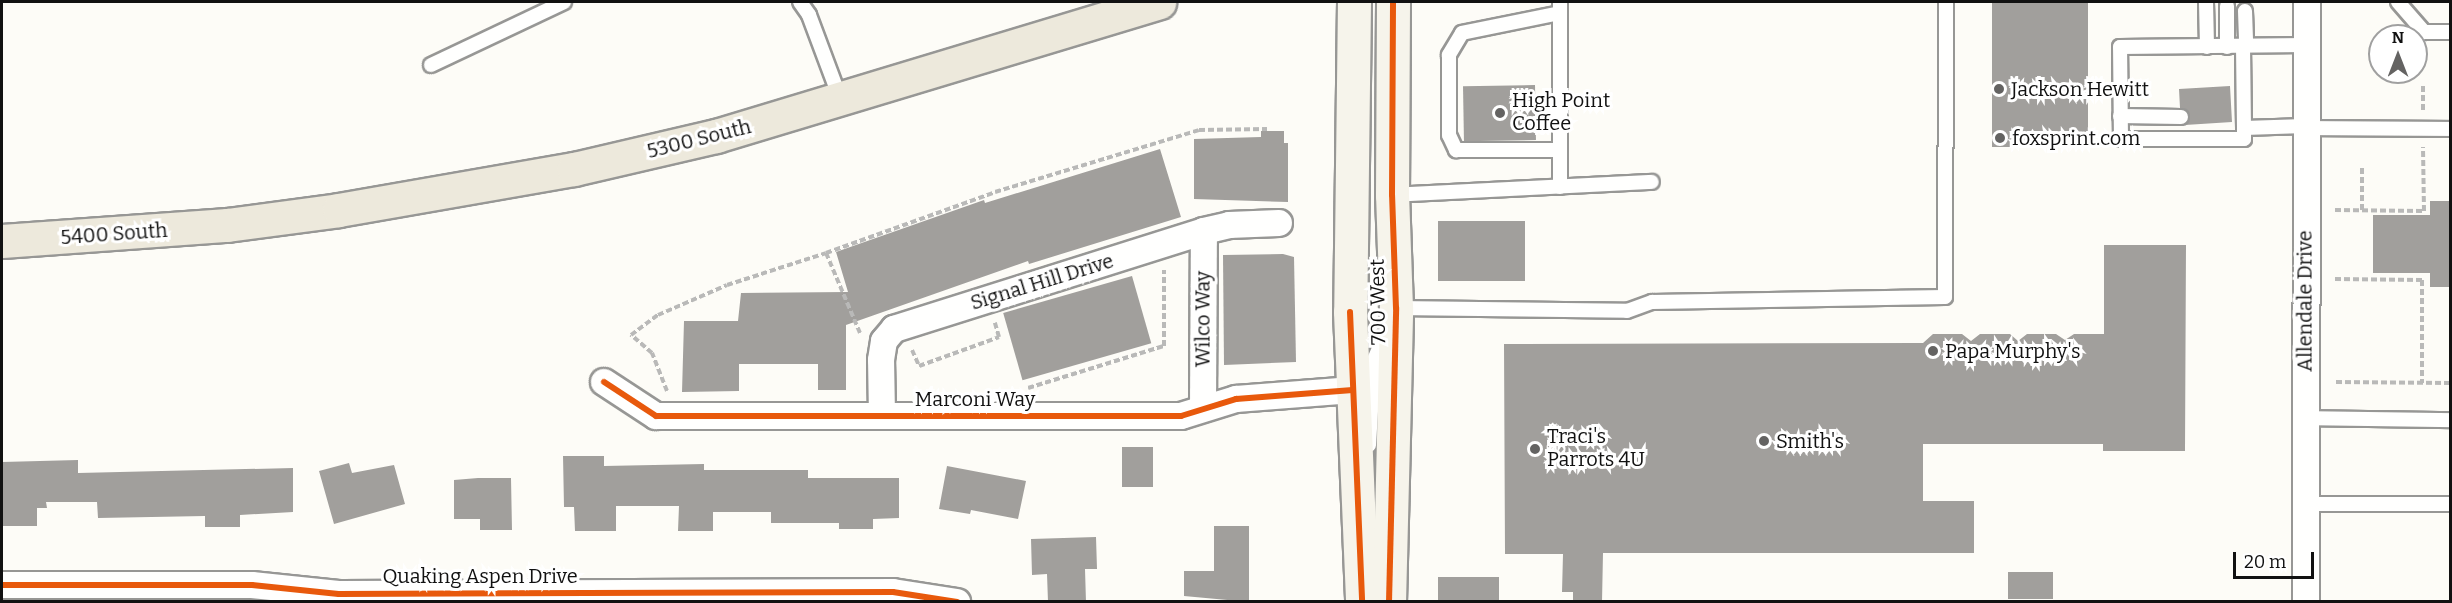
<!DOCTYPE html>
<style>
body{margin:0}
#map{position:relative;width:2452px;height:603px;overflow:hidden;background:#fdfcf7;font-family:Bitter,serif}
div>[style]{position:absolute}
.building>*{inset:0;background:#a19f9c;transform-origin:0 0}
.path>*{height:4px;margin-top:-2px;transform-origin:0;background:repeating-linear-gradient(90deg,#b9b9b8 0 6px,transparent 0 9px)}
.roads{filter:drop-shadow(2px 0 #979795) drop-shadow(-2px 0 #979795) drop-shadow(0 2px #979795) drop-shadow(0 -2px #979795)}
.service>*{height:14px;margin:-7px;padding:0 7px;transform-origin:7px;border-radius:7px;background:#fffffe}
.minor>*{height:26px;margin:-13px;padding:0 13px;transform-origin:13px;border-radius:13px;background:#fffffe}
.secondary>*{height:33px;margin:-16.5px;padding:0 16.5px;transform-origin:16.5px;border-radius:16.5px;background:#f6f4eb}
.primary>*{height:33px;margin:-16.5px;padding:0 16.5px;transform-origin:16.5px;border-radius:16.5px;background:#ede9dc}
.cycleway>*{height:6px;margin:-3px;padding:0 3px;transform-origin:3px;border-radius:3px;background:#e8590c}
.dots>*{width:16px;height:16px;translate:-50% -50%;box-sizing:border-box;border:3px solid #fff;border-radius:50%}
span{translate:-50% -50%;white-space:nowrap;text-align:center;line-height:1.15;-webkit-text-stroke:6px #fff;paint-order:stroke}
.poi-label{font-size:20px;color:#111}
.left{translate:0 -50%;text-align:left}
.street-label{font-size:20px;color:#111}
.frame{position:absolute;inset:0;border:3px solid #111;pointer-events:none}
.north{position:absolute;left:2368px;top:24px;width:60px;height:60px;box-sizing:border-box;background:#fff;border:2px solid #a0a0a0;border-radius:50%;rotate:0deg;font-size:16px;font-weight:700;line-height:24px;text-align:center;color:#111}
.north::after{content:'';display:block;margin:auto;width:21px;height:27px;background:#646362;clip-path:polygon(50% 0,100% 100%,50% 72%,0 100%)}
.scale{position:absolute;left:2233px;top:552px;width:81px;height:27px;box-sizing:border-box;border:3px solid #111;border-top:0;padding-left:8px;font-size:18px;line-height:21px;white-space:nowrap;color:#111;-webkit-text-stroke:4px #fff;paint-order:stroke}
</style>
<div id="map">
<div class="building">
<i style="left:1992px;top:2px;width:96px;height:145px"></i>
<i style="left:1535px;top:85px;width:55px;height:72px;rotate:89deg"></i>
<i style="clip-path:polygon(2230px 86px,2232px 122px,2185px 125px,2190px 117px,2180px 108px,2179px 89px)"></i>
<i style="clip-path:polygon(1261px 131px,1284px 131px,1284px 143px,1288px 143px,1288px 202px,1194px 199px,1194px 139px,1261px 137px)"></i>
<i style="clip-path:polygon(1160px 149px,1181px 217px,1029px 264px,1028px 261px,846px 325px,846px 390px,818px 390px,818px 364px,739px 364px,739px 391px,682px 392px,684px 321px,738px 321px,741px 293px,848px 292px,836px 252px,984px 200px,985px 203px)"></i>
<i style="clip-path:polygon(2430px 201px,2451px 201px,2451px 287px,2430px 287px,2430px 273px,2373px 273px,2373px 215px,2430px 215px)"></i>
<i style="left:1438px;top:221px;width:87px;height:60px"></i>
<i style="clip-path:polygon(2104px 245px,2186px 245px,2185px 451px,2103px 451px,2103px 444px,1923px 444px,1923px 501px,1974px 501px,1974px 553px,1603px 553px,1602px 602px,1573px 602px,1573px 592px,1562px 592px,1563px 554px,1505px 554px,1504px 344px,1923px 343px,1933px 334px,1962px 334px,1971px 341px,1980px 334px,2010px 334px,2018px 341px,2027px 334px,2056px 334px,2065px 340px,2074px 334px,2104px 334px)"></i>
<i style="clip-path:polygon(1283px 254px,1294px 257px,1296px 362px,1224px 365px,1223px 255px)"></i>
<i style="left:1132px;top:276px;width:70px;height:134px;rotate:74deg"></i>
<i style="left:1122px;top:447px;width:31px;height:40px"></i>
<i style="clip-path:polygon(563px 456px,604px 456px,604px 466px,704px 464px,704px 470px,808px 470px,808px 478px,899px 478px,899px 518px,873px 519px,873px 529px,839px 529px,839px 523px,771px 523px,771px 512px,713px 512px,713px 531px,678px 531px,679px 506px,616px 506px,616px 531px,575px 531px,574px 507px,564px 507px)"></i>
<i style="clip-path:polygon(78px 460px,78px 473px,293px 468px,293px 512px,240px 515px,240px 527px,205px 527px,205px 516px,98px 518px,97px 502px,46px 502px,47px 508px,37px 508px,37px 526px,2px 526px,2px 462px)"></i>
<i style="clip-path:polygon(349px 463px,352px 473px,394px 465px,405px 504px,334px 524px,319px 471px)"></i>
<i style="clip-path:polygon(947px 466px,1026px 481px,1018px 519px,971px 510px,970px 514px,939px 509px)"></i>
<i style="clip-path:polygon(478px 478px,511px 478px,512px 530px,480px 530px,480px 519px,454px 519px,454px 480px)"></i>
<i style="clip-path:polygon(1214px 526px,1249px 526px,1249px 602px,1184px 596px,1184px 571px,1214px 571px)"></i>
<i style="clip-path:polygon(1096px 537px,1097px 569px,1085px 569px,1086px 602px,1048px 602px,1047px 574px,1032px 575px,1031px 539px)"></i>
<i style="left:2008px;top:572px;width:45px;height:27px"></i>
<i style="left:1438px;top:577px;width:61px;height:25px"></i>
</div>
<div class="path">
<i style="left:2423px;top:110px;width:25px;rotate:-90deg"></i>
<i style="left:2362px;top:168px;width:42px;rotate:90deg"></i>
<i style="left:2335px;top:210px;width:89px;rotate:0.6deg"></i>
<i style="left:2424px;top:211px;width:64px;rotate:-90.9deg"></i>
<i style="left:2335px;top:279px;width:87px;rotate:0.7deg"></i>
<i style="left:2422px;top:280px;width:103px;rotate:90deg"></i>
<i style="left:860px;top:333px;width:87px;rotate:-113deg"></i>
<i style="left:826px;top:253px;width:180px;rotate:-19.8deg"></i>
<i style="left:995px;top:192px;width:213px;rotate:-16.9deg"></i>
<i style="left:1199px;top:130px;width:68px;rotate:-0.8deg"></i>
<i style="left:912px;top:350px;width:17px;rotate:66deg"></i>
<i style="left:919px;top:366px;width:85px;rotate:-19.9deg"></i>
<i style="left:999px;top:337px;width:15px;rotate:-106deg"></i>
<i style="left:2336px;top:382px;width:114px;rotate:0.5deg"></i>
<i style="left:1028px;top:388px;width:142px;rotate:-17.2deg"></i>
<i style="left:1164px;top:346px;width:76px;rotate:-90deg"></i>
<i style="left:667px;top:391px;width:41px;rotate:-111.5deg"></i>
<i style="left:652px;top:353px;width:28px;rotate:-139deg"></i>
<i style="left:631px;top:335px;width:34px;rotate:-37deg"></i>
<i style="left:658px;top:315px;width:75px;rotate:-23.5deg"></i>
<i style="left:727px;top:285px;width:104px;rotate:-17.9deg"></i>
</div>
<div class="roads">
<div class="service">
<i style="left:800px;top:2px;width:16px;rotate:55deg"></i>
<i style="left:809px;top:15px;width:89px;rotate:69.5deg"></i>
<i style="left:1560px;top:2px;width:185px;rotate:90deg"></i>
<i style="left:2206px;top:2px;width:45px;rotate:88.7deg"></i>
<i style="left:2398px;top:2px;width:40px;rotate:49deg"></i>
<i style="left:2424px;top:32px;width:26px"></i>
<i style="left:2227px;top:6px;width:41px;rotate:90deg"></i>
<i style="left:2245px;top:11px;width:35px;rotate:88deg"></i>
<i style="left:1560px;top:13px;width:100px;rotate:168.5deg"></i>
<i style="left:1462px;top:33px;width:26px;rotate:121deg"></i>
<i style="left:1449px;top:55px;width:80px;rotate:90deg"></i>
<i style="left:1449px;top:135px;width:17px;rotate:65deg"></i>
<i style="left:1456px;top:150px;width:104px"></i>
<i style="left:2243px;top:46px;width:82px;rotate:89.3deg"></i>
<i style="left:2244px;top:128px;width:61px;rotate:-1.9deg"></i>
<i style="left:431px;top:65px;width:147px;rotate:-25.3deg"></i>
<i style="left:2120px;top:116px;width:61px;rotate:0.9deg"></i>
<i style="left:2244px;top:128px;width:11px;rotate:90deg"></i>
<i style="left:2244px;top:139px;width:123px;rotate:180deg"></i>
<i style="left:2121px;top:139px;width:92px;rotate:-90.6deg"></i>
<i style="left:2120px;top:47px;width:186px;rotate:-0.6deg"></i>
<i style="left:2305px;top:128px;width:145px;rotate:0.4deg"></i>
<i style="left:1392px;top:195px;width:260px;rotate:-2.9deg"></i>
<i style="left:1396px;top:308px;width:231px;rotate:0.7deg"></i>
<i style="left:1627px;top:311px;width:27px;rotate:-20deg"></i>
<i style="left:1652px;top:302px;width:293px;rotate:-1deg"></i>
<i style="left:1945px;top:297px;width:295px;rotate:-89.8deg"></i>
<i style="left:2304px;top:418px;width:146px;rotate:0.8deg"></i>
<i style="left:1369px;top:445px;width:85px;rotate:-86.6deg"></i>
<i style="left:1374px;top:360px;width:28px;rotate:-67deg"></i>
<i style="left:2305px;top:504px;width:145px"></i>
</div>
<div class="minor">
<i style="left:604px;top:382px;width:62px;rotate:33.2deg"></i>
<i style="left:656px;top:416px;width:525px"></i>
<i style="left:1181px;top:416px;width:58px;rotate:-17.2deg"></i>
<i style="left:1236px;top:399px;width:117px;rotate:-4.4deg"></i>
<i style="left:1203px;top:407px;width:176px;rotate:-89.7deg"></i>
<i style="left:882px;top:415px;width:55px;rotate:-91deg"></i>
<i style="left:881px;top:360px;width:19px;rotate:-81deg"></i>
<i style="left:884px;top:341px;width:16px;rotate:-50deg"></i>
<i style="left:894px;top:329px;width:325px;rotate:-17.5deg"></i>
<i style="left:1204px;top:231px;width:26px;rotate:-13deg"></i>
<i style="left:1229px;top:225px;width:50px;rotate:-2.3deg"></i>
<i style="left:2px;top:585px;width:250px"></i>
<i style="left:252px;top:585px;width:87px;rotate:5.9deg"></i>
<i style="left:339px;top:594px;width:554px;rotate:-0.21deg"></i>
<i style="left:893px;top:592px;width:65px;rotate:8.9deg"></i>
<i style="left:2306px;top:602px;width:600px;rotate:-89.9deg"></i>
</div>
<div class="secondary">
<i style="left:1354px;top:2px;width:310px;rotate:90.7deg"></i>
<i style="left:1350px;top:312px;width:290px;rotate:87.6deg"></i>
<i style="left:1389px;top:602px;width:294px;rotate:-88.6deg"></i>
<i style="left:1396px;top:308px;width:113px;rotate:-92deg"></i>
<i style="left:1392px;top:195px;width:193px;rotate:-89.7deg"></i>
</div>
<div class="primary">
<i style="left:2px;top:241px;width:226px;rotate:-4.1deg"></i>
<i style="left:227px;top:225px;width:113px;rotate:-7.6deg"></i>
<i style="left:339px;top:210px;width:239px;rotate:-9.9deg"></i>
<i style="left:574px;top:169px;width:146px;rotate:-13.1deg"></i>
<i style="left:716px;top:136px;width:463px;rotate:-16.8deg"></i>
</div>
</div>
<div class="cycleway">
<i style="left:1350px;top:312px;width:290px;rotate:87.6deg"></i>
<i style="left:604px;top:382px;width:62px;rotate:33.2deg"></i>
<i style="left:656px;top:416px;width:525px"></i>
<i style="left:1181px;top:416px;width:58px;rotate:-17.2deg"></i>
<i style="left:1236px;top:399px;width:117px;rotate:-4.4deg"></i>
<i style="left:2px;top:585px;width:250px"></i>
<i style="left:252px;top:585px;width:87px;rotate:5.9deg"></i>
<i style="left:339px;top:594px;width:554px;rotate:-0.21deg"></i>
<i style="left:893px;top:592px;width:65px;rotate:8.9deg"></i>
<i style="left:1389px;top:602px;width:294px;rotate:-88.6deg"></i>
<i style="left:1396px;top:308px;width:113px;rotate:-92deg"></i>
<i style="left:1392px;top:195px;width:193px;rotate:-89.7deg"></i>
</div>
<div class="dots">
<i style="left:1999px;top:89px;background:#646362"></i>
<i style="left:1500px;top:113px;background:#646362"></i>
<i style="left:2000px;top:138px;background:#646362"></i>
<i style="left:1933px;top:351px;background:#646362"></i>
<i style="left:1764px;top:441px;background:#646362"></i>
<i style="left:1535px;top:449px;background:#646362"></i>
</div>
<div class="poi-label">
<span class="left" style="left:2011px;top:89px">Jackson Hewitt</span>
<span class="left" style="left:1512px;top:112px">High Point<br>Coffee</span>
<span class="left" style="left:2012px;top:138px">foxsprint.com</span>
<span class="left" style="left:1945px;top:351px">Papa Murphy's</span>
<span class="left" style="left:1547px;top:448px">Traci's<br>Parrots 4U</span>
<span class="left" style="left:1776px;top:441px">Smith's</span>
</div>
<div class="street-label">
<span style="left:699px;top:139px;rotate:-14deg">5300 South</span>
<span style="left:114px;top:234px;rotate:-4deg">5400 South</span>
<span style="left:1042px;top:282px;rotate:-17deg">Signal Hill Drive</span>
<span style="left:2305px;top:301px;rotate:-90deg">Allendale Drive</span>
<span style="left:1378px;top:302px;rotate:-91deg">700 West</span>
<span style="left:1203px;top:319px;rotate:-90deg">Wilco Way</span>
<span style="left:975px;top:399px">Marconi Way</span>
<span style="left:480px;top:576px">Quaking Aspen Drive</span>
</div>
<div class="frame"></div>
<div class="north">N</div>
<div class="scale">20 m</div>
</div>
